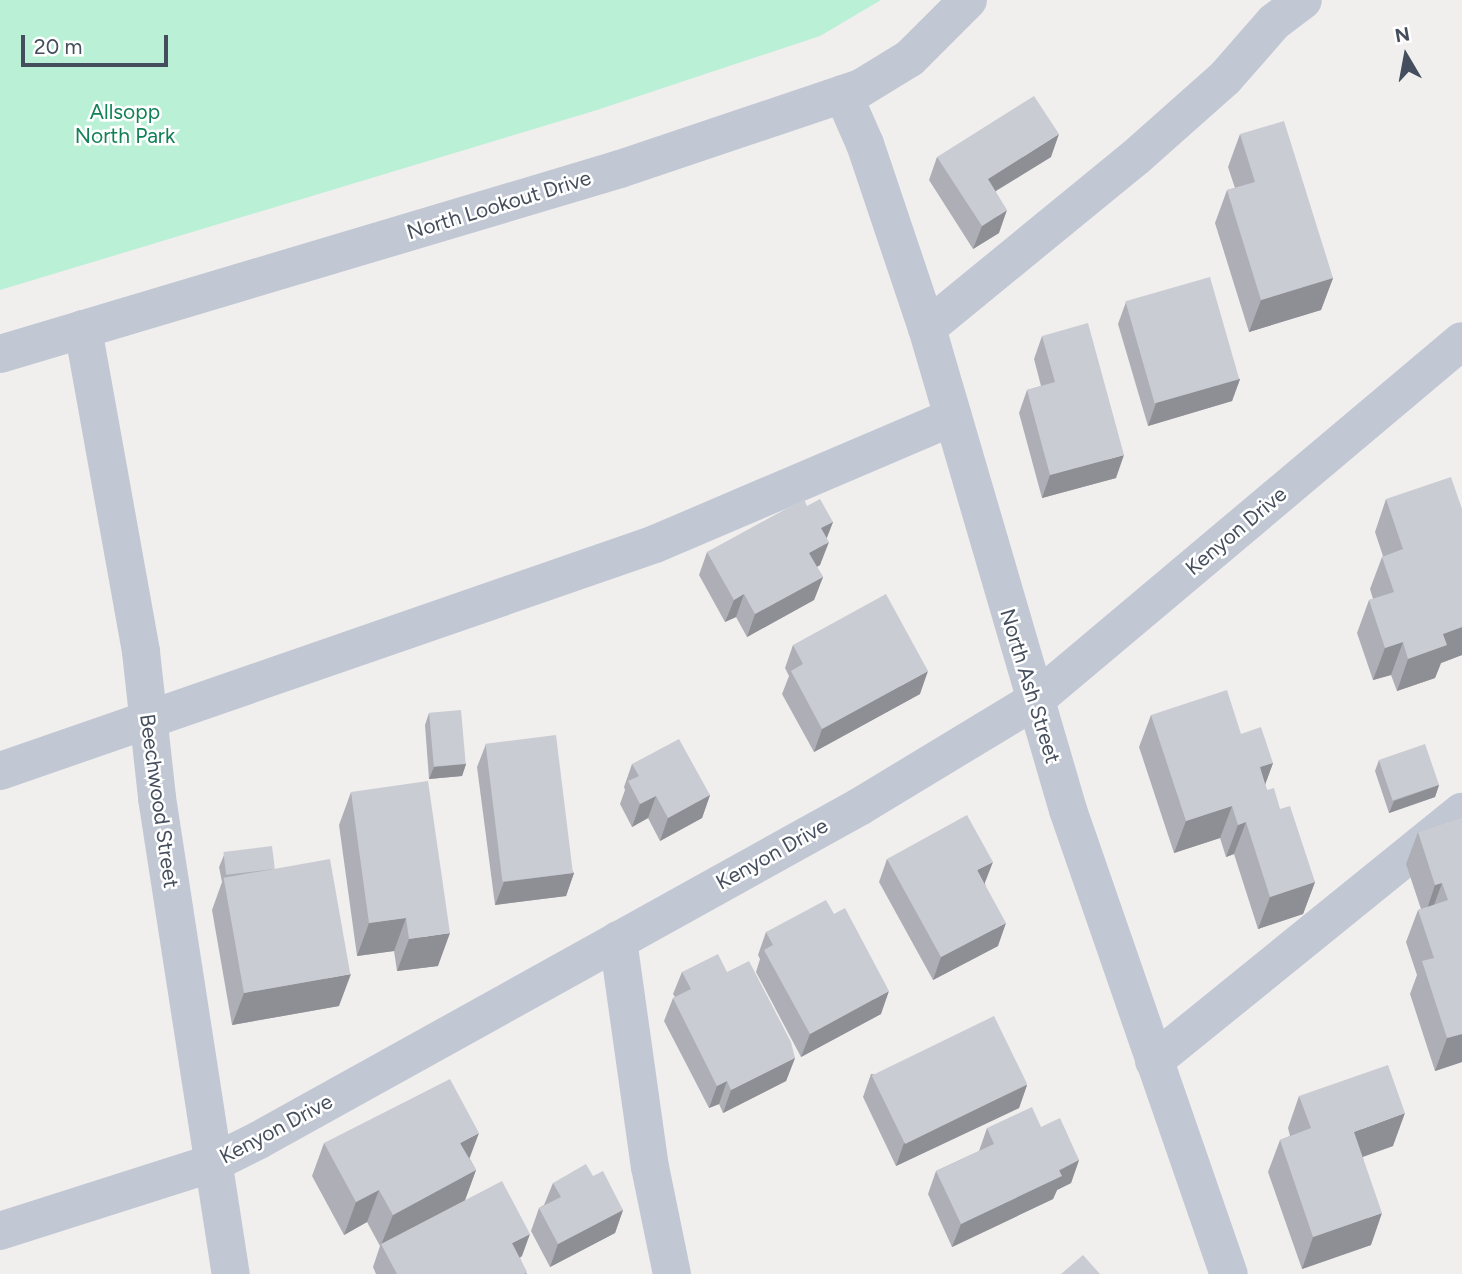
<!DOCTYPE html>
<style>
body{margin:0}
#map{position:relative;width:1462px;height:1274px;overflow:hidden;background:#f1eeee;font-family:Figtree,sans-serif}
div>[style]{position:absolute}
.green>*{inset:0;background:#baf1d6}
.minor>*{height:38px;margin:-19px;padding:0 19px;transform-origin:19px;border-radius:19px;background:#c1c8d4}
.wall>*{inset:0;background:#aeafb6}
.shaded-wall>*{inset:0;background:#8d8f94}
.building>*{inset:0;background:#caccd4;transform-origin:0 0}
span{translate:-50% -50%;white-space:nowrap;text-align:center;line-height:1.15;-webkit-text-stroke:5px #fff;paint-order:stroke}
.park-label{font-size:21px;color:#138157}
.street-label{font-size:21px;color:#454e5c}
.north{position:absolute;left:1371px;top:21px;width:70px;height:70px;-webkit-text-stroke:5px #fff;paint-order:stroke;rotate:350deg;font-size:19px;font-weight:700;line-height:28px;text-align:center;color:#454e5c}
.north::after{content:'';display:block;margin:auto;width:24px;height:32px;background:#454e5c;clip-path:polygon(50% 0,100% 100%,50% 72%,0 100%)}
.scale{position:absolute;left:21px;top:35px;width:147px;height:32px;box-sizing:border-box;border:4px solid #454e5c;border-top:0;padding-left:9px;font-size:21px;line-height:24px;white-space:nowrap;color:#454e5c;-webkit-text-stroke:5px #fff;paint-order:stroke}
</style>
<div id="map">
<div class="green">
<i style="clip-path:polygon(0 0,881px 0,820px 36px,597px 110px,0 290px)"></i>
</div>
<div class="minor">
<i style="left:843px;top:94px;width:55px;rotate:66.3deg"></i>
<i style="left:865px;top:144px;width:194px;rotate:71.4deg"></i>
<i style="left:927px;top:328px;width:502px;rotate:73.69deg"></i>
<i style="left:1068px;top:810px;width:491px;rotate:70.9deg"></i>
<i style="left:927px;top:328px;width:270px;rotate:-39.3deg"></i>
<i style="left:1136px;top:157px;width:119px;rotate:-41.6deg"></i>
<i style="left:1225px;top:78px;width:74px;rotate:-48.8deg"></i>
<i style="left:1274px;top:22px;width:36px;rotate:-37deg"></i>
<i style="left:83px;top:329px;width:328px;rotate:79.8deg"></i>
<i style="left:141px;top:652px;width:147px;rotate:83.7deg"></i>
<i style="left:157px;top:798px;width:482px;rotate:81.2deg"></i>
<i style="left:0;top:354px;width:647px;rotate:-16.61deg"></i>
<i style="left:620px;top:169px;width:254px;rotate:-18.6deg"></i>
<i style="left:861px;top:88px;width:57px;rotate:-31.5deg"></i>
<i style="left:910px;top:58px;width:82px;rotate:-45deg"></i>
<i style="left:0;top:771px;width:693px;rotate:-19.11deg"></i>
<i style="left:655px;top:544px;width:324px;rotate:-23.1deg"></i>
<i style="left:618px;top:940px;width:229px;rotate:82deg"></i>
<i style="left:650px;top:1167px;width:109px;rotate:78.4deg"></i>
<i style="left:1154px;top:1061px;width:396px;rotate:-39deg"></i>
<i style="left:0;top:1231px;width:224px;rotate:-17.7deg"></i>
<i style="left:213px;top:1163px;width:51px;rotate:-26.6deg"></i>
<i style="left:259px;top:1140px;width:686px;rotate:-29.03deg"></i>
<i style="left:859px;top:807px;width:205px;rotate:-31.2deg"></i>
<i style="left:1034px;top:701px;width:559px;rotate:-40.07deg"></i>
</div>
<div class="wall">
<i style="clip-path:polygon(1240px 134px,1333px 278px,1321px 310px,1249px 332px,1215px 223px,1227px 190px,1235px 188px,1228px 167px)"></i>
<i style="clip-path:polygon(937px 157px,1051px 157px,996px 191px,999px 233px,973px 249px,929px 180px)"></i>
<i style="clip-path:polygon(1126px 302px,1240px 379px,1232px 401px,1148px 426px,1118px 324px)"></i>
<i style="clip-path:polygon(1042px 336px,1116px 478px,1042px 498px,1019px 413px,1027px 390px,1041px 386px,1034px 359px)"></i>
<i style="clip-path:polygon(1386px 499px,1462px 509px,1462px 655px,1441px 663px,1435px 678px,1397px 691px,1391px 675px,1373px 680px,1357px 633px,1369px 600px,1373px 599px,1370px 589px,1382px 557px,1383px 556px,1375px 532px)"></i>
<i style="clip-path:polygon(807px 506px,833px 522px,827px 538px,820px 565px,817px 567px,823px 577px,814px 600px,747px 637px,736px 617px,725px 622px,699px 575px,707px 552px)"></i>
<i style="clip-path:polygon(793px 645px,920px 694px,814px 752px,782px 694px,789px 676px,785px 668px)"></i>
<i style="clip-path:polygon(429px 713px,466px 764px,462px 776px,429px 779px,425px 725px)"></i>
<i style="clip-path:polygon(1151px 715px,1241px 734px,1273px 763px,1265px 784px,1267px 790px,1280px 809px,1315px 882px,1303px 914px,1258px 929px,1234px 854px,1226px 857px,1220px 838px,1174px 853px,1139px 747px)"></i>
<i style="clip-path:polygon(486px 744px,574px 873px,566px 896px,495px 905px,477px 767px)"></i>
<i style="clip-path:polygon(1379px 760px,1439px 785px,1435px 797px,1389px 813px,1375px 771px)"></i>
<i style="clip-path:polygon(632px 764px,710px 795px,702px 818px,660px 841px,648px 818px,632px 827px,620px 804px,625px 790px,624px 787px)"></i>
<i style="clip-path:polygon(351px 792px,438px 966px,397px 971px,394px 951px,357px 956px,339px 825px)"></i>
<i style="clip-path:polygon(1462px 817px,1462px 1062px,1435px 1071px,1410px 994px,1417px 975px,1406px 942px,1418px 910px,1421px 909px,1406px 864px,1418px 832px)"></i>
<i style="clip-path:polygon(224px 855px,275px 869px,339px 1006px,232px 1025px,212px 910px,222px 882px,219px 867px)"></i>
<i style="clip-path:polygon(887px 859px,985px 883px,998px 946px,933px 980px,879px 882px)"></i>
<i style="clip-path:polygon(834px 914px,881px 1014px,801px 1057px,756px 972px,760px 959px,758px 955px,766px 932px)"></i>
<i style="clip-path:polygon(682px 972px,727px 972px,795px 1058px,786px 1081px,723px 1113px,719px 1104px,709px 1108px,664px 1021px,673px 998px,675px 997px,673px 994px)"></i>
<i style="clip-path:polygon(871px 1074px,1027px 1085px,1019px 1108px,896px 1166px,863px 1097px)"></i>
<i style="clip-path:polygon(1299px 1096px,1393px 1146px,1363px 1157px,1371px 1245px,1302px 1269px,1268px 1172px,1280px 1140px,1290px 1136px,1288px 1128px)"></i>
<i style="clip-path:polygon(1041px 1127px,1079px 1160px,1071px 1183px,1057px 1190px,1053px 1199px,952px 1247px,928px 1194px,936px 1171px,979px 1151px,987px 1128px)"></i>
<i style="clip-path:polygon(324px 1143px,470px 1159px,476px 1170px,465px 1200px,522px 1256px,520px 1258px,527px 1274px,376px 1274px,373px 1267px,380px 1246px,367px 1222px,344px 1235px,312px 1176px)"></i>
<i style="clip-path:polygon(593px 1176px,623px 1210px,615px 1233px,550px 1267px,531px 1231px,539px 1208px,544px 1205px,553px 1183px)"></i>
</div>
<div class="shaded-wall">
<i style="clip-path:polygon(1059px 134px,1051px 157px,979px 201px,988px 179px)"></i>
<i style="clip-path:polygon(1007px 210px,999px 233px,973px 249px,982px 226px)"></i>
<i style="clip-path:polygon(1333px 278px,1321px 310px,1249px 332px,1261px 300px)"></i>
<i style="clip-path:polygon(1240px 379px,1232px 401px,1148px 426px,1156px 403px)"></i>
<i style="clip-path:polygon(1124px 455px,1116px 478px,1042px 498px,1050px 475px)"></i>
<i style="clip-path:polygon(833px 522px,824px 544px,821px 528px)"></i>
<i style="clip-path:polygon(829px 542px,820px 565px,801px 576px,809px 553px)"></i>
<i style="clip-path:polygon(823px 577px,814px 600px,747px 637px,755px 614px)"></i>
<i style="clip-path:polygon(744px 594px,736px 617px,725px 622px,734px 600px)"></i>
<i style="clip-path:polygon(1462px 627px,1462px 655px,1441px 663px,1435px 678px,1397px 691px,1408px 659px,1443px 634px)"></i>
<i style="clip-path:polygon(1403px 642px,1391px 675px,1373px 680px,1385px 648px)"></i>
<i style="clip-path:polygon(928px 671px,920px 694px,814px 752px,822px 729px)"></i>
<i style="clip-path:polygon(1273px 763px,1261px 796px,1260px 767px)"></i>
<i style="clip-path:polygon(466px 764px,462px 776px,429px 779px,434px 767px)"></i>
<i style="clip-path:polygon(1439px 785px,1435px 797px,1389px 813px,1394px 801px)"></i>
<i style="clip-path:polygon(710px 795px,702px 818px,660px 841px,668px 818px)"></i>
<i style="clip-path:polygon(656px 796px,648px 818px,632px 827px,640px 804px)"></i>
<i style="clip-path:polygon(1232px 806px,1220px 838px,1174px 853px,1186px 821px)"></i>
<i style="clip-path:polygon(1246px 822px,1234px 854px,1226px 857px,1238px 825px)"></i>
<i style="clip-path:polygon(993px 862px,984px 885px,977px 870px)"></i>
<i style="clip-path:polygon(574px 873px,566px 896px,495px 905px,504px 882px)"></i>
<i style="clip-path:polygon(1315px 882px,1303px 914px,1258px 929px,1270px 897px)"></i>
<i style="clip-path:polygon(1442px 883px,1430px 916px,1424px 918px,1435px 885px)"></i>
<i style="clip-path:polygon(406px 918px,394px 951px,357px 956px,369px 923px)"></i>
<i style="clip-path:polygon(1006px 923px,998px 946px,933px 980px,941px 957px)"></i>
<i style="clip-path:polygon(450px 933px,438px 966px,397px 971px,409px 939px)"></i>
<i style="clip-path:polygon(351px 974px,339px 1006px,232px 1025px,244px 993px)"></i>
<i style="clip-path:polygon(889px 991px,881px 1014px,801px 1057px,810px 1034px)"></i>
<i style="clip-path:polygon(1462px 1034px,1462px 1062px,1435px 1071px,1447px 1038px)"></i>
<i style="clip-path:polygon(795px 1058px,786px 1081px,723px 1113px,731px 1090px)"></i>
<i style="clip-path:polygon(727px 1081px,719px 1104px,709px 1108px,717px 1086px)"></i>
<i style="clip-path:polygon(1027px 1085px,1019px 1108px,896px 1166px,904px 1143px)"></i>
<i style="clip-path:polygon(1405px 1113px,1393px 1146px,1342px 1164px,1354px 1132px)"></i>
<i style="clip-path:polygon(479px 1133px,467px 1165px,460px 1143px)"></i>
<i style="clip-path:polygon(1079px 1160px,1071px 1183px,1057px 1190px,1053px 1199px,952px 1247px,961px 1224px)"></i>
<i style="clip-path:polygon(476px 1170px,464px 1203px,381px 1245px,393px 1215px)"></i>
<i style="clip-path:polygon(379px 1190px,367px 1222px,344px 1235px,356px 1202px)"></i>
<i style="clip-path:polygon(623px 1210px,615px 1233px,550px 1267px,558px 1244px)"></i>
<i style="clip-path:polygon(1382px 1213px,1371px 1245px,1302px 1269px,1313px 1237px)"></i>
<i style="clip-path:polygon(530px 1234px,522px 1256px,504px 1265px,512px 1243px)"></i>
</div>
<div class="building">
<i style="clip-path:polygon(1034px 96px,1059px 134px,988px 179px,1007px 210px,982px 226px,937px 157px)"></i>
<i style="clip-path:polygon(1284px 121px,1333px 278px,1261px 300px,1227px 190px,1255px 182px,1240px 134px)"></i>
<i style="left:1210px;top:277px;width:106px;height:88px;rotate:74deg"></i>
<i style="clip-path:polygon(1088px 323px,1124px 455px,1050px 475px,1027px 390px,1055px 382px,1042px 336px)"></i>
<i style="clip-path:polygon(1451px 477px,1462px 509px,1462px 627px,1443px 634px,1447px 645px,1408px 659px,1403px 642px,1385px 648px,1369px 600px,1394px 592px,1382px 557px,1403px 549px,1386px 499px)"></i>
<i style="clip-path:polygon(804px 499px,807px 506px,820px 499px,833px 522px,821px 528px,829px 542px,809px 553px,823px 577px,755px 614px,744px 594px,734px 600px,707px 552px)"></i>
<i style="clip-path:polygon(886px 594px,928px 671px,822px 729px,791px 671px,803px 664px,793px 645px)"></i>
<i style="clip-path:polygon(1227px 690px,1241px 734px,1261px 727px,1273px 763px,1260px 767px,1267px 790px,1274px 788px,1280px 809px,1290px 806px,1315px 882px,1270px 897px,1246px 822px,1238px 825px,1232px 806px,1186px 821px,1151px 715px)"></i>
<i style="left:461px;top:710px;width:54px;height:32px;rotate:85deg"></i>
<i style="left:556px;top:735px;width:139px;height:71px;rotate:83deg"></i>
<i style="clip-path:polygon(679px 739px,710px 795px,668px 818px,656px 796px,640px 804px,628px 781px,639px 776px,632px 764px)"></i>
<i style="left:1425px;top:744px;width:43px;height:49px;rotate:71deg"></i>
<i style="clip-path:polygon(428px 781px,450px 933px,409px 939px,406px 918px,369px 923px,351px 792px)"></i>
<i style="clip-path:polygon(967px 815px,993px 862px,977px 870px,1006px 923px,941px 957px,887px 859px)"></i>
<i style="clip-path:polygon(1462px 817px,1462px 1034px,1447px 1038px,1422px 961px,1434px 958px,1418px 910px,1448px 900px,1442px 883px,1435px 885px,1418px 832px)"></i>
<i style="left:272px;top:846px;width:23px;height:49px;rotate:83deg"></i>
<i style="left:330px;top:859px;width:117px;height:108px;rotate:80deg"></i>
<i style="clip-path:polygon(826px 900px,834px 914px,845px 908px,889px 991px,810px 1034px,764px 950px,773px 945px,766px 932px)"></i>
<i style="clip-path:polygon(718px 954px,727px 972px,749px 961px,791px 1042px,795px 1058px,731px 1090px,727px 1081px,717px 1086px,673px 998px,691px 989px,682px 972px)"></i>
<i style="left:994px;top:1016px;width:76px;height:136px;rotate:64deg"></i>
<i style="clip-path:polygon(1388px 1065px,1405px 1113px,1354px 1132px,1382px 1213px,1313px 1237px,1280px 1140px,1311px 1128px,1299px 1096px)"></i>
<i style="clip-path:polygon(450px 1079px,479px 1133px,460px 1143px,476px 1170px,393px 1215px,379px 1190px,356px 1202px,324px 1143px)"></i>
<i style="clip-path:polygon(1032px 1107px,1041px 1127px,1060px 1118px,1079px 1160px,1059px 1170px,1062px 1176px,961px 1224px,936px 1171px,994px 1144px,987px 1128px)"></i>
<i style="clip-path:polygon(586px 1164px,593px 1176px,603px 1171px,623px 1210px,558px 1244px,539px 1208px,561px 1197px,553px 1183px)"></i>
<i style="clip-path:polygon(502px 1181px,530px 1234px,512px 1243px,527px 1272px,524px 1274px,397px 1274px,381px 1244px)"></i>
<i style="clip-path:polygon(1083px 1255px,1100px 1274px,1061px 1274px)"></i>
</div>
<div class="park-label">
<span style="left:125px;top:124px">Allsopp<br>North Park</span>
</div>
<div class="street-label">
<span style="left:499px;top:205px;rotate:-17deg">North Lookout Drive</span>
<span style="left:1236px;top:531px;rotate:-40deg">Kenyon Drive</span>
<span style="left:1030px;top:686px;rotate:73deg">North Ash Street</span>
<span style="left:159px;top:801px;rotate:82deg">Beechwood Street</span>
<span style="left:772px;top:854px;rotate:-29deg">Kenyon Drive</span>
<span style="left:276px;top:1129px;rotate:-28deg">Kenyon Drive</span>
</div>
<div class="north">N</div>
<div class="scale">20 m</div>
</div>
